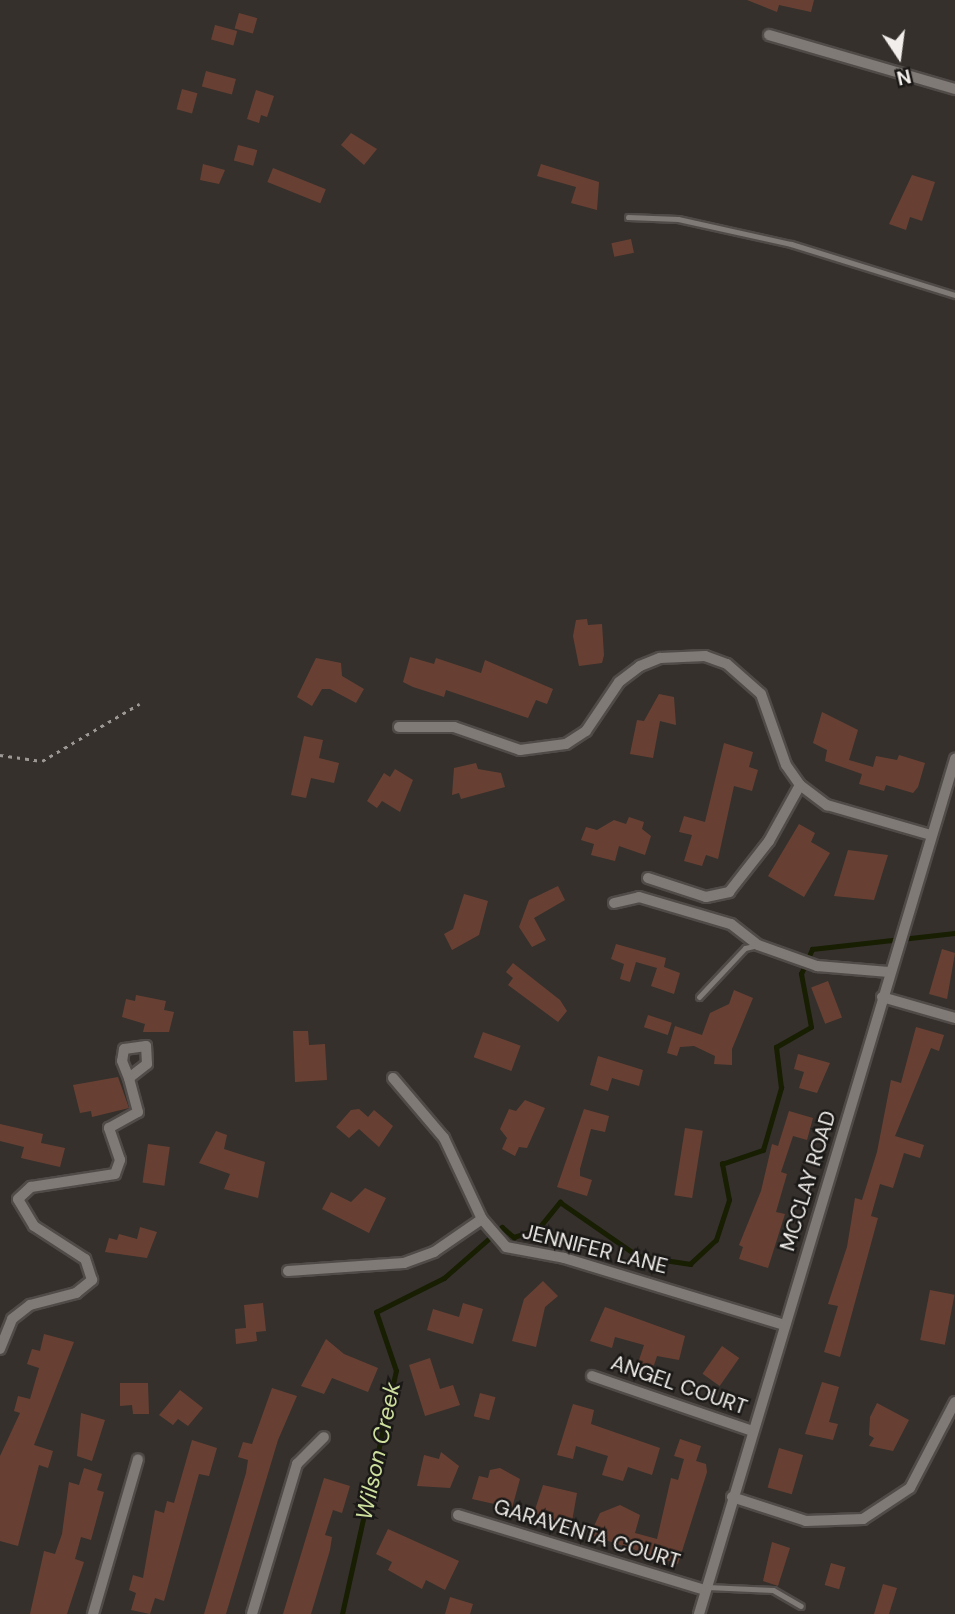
<!DOCTYPE html>
<style>
body{margin:0}
#map{position:relative;width:955px;height:1614px;overflow:hidden;background:#35302c;font-family:"DM Sans",sans-serif}
div>[style]{position:absolute}
.stream>*{height:4.5px;margin:-2.25px;padding:0 2.25px;transform-origin:2.25px;border-radius:2.25px;background:#171e02}
.building>*{inset:0;background:#684033;transform-origin:0 0}
.path>*{height:2.5px;margin-top:-1.25px;transform-origin:0;background:repeating-linear-gradient(90deg,#9c9895 0 3.5px,transparent 0 8.5px)}
.roads{filter:drop-shadow(2px 0 #504b48) drop-shadow(-2px 0 #504b48) drop-shadow(0 2px #504b48) drop-shadow(0 -2px #504b48)}
.lane>*{height:5px;margin:-2.5px;padding:0 2.5px;transform-origin:2.5px;border-radius:2.5px;background:#7f7a75}
.street>*{height:10px;margin:-5px;padding:0 5px;transform-origin:5px;border-radius:5px;background:#7f7a75}
span{translate:-50% -50%;white-space:nowrap;text-align:center;line-height:1.15;-webkit-text-stroke:5px #1b1917;paint-order:stroke}
.street-label{font-size:21px;color:#f1eeeb}
.water-label{font-size:23px;color:#ccdf9c;font-style:italic}
.north{position:absolute;left:864px;top:21px;width:70px;height:70px;-webkit-text-stroke:5px #1b1917;paint-order:stroke;rotate:167deg;font-size:19px;font-weight:700;line-height:28px;text-align:center;color:#f1eeeb}
.north::after{content:'';display:block;margin:auto;width:24px;height:32px;background:#f1eeeb;clip-path:polygon(50% 0,100% 100%,50% 72%,0 100%)}
</style>
<div id="map">
<div class="stream">
<i style="left:342px;top:1614px;width:249px;rotate:-77.5deg"></i>
<i style="left:396px;top:1371px;width:62px;rotate:-108.7deg"></i>
<i style="left:376px;top:1312px;width:76px;rotate:-26.6deg"></i>
<i style="left:444px;top:1278px;width:77px;rotate:-41.3deg"></i>
<i style="left:502px;top:1227px;width:16px;rotate:40deg"></i>
<i style="left:514px;top:1237px;width:25px;rotate:-18deg"></i>
<i style="left:538px;top:1229px;width:35px;rotate:-51deg"></i>
<i style="left:560px;top:1202px;width:95px;rotate:34.7deg"></i>
<i style="left:638px;top:1256px;width:53px;rotate:8.7deg"></i>
<i style="left:690px;top:1264px;width:35px;rotate:-43deg"></i>
<i style="left:716px;top:1240px;width:42px;rotate:-72deg"></i>
<i style="left:729px;top:1200px;width:37px;rotate:-101deg"></i>
<i style="left:722px;top:1164px;width:43px;rotate:-18.9deg"></i>
<i style="left:763px;top:1150px;width:65px;rotate:-73.8deg"></i>
<i style="left:781px;top:1088px;width:41px;rotate:-97deg"></i>
<i style="left:776px;top:1047px;width:40px;rotate:-29.7deg"></i>
<i style="left:811px;top:1027px;width:54px;rotate:-100.7deg"></i>
<i style="left:801px;top:974px;width:27px;rotate:-66deg"></i>
<i style="left:812px;top:949px;width:144px;rotate:-6.4deg"></i>
</div>
<div class="building">
<i style="clip-path:polygon(747px 0,814px 0,811px 12px,779px 5px,777px 12px)"></i>
<i style="left:239px;top:13px;width:19px;height:16px;rotate:16deg"></i>
<i style="left:215px;top:25px;width:23px;height:15px;rotate:15deg"></i>
<i style="left:206px;top:71px;width:31px;height:16px;rotate:15deg"></i>
<i style="left:182px;top:89px;width:16px;height:21px;rotate:15deg"></i>
<i style="clip-path:polygon(256px 90px,274px 96px,267px 117px,261px 115px,259px 123px,247px 119px)"></i>
<i style="clip-path:polygon(351px 133px,377px 149px,364px 165px,341px 145px)"></i>
<i style="left:238px;top:145px;width:20px;height:16px;rotate:15deg"></i>
<i style="clip-path:polygon(203px 164px,225px 170px,219px 184px,200px 180px)"></i>
<i style="clip-path:polygon(541px 164px,599px 182px,597px 210px,571px 203px,576px 187px,537px 176px)"></i>
<i style="left:273px;top:168px;width:57px;height:15px;rotate:22deg"></i>
<i style="clip-path:polygon(912px 175px,935px 182px,922px 221px,910px 217px,906px 230px,889px 224px)"></i>
<i style="left:631px;top:239px;width:14px;height:20px;rotate:78deg"></i>
<i style="clip-path:polygon(587px 619px,588px 625px,602px 624px,604px 655px,602px 663px,579px 666px,573px 636px,576px 620px)"></i>
<i style="clip-path:polygon(410px 657px,434px 664px,436px 658px,481px 673px,485px 660px,553px 689px,547px 704px,536px 700px,528px 718px,446px 690px,444px 697px,413px 687px,403px 682px)"></i>
<i style="clip-path:polygon(316px 658px,341px 663px,342px 676px,364px 689px,356px 703px,330px 689px,322px 689px,312px 706px,297px 697px)"></i>
<i style="clip-path:polygon(659px 694px,674px 697px,676px 725px,660px 721px,653px 758px,630px 754px,637px 720px,644px 721px)"></i>
<i style="clip-path:polygon(822px 712px,858px 730px,849px 760px,873px 767px,876px 756px,897px 760px,899px 755px,925px 763px,918px 787px,913px 793px,886px 785px,884px 791px,859px 784px,862px 774px,825px 761px,827px 750px,813px 743px)"></i>
<i style="clip-path:polygon(304px 736px,323px 740px,319px 758px,339px 763px,334px 783px,311px 778px,306px 798px,291px 795px)"></i>
<i style="clip-path:polygon(724px 743px,753px 752px,749px 767px,758px 770px,752px 791px,734px 786px,718px 859px,706px 855px,702px 866px,684px 861px,692px 835px,679px 832px,684px 816px,705px 822px)"></i>
<i style="clip-path:polygon(476px 763px,478px 769px,501px 773px,505px 787px,461px 799px,459px 793px,452px 795px,454px 768px)"></i>
<i style="clip-path:polygon(395px 769px,413px 780px,400px 812px,382px 801px,377px 808px,367px 801px,384px 773px,390px 777px)"></i>
<i style="clip-path:polygon(629px 817px,644px 822px,642px 829px,651px 836px,645px 855px,619px 846px,615px 861px,591px 855px,594px 844px,581px 840px,586px 827px,597px 830px,614px 820px,626px 824px)"></i>
<i style="clip-path:polygon(799px 824px,815px 833px,811px 842px,830px 853px,804px 897px,768px 876px)"></i>
<i style="clip-path:polygon(848px 850px,888px 855px,874px 900px,834px 896px)"></i>
<i style="clip-path:polygon(558px 886px,565px 900px,534px 918px,546px 940px,532px 947px,519px 927px,529px 900px)"></i>
<i style="clip-path:polygon(464px 894px,488px 901px,479px 935px,452px 950px,444px 934px,453px 929px)"></i>
<i style="clip-path:polygon(616px 944px,666px 958px,664px 967px,680px 973px,674px 994px,651px 986px,657px 968px,636px 962px,630px 982px,620px 979px,624px 964px,611px 959px)"></i>
<i style="clip-path:polygon(942px 949px,955px 953px,947px 999px,929px 994px)"></i>
<i style="clip-path:polygon(513px 963px,560px 1000px,567px 1011px,558px 1022px,508px 985px,513px 978px,506px 972px)"></i>
<i style="left:828px;top:981px;width:39px;height:18px;rotate:69deg"></i>
<i style="clip-path:polygon(734px 990px,753px 998px,732px 1049px,732px 1065px,714px 1064px,715px 1056px,694px 1046px,680px 1047px,677px 1056px,667px 1053px,675px 1026px,702px 1035px,710px 1013px,729px 1004px)"></i>
<i style="clip-path:polygon(136px 995px,166px 1001px,164px 1010px,174px 1012px,169px 1032px,143px 1032px,145px 1024px,122px 1017px,126px 999px,135px 1001px)"></i>
<i style="left:648px;top:1015px;width:25px;height:13px;rotate:18deg"></i>
<i style="clip-path:polygon(916px 1027px,944px 1035px,939px 1051px,931px 1048px,895px 1136px,924px 1145px,920px 1158px,904px 1153px,893px 1188px,880px 1184px,871px 1216px,878px 1218px,840px 1357px,824px 1352px,838px 1306px,828px 1304px,847px 1247px,855px 1198px,862px 1200px,877px 1152px,891px 1080px,901px 1083px)"></i>
<i style="clip-path:polygon(293px 1031px,308px 1031px,309px 1045px,325px 1044px,327px 1080px,295px 1082px)"></i>
<i style="left:483px;top:1032px;width:40px;height:27px;rotate:20deg"></i>
<i style="clip-path:polygon(798px 1054px,830px 1063px,817px 1093px,799px 1088px,804px 1072px,794px 1069px)"></i>
<i style="clip-path:polygon(598px 1056px,643px 1070px,639px 1086px,612px 1078px,608px 1091px,590px 1085px)"></i>
<i style="clip-path:polygon(118px 1077px,129px 1108px,92px 1117px,91px 1111px,80px 1113px,73px 1085px)"></i>
<i style="clip-path:polygon(525px 1100px,545px 1108px,527px 1148px,519px 1147px,515px 1156px,502px 1149px,507px 1138px,500px 1129px,509px 1109px,516px 1111px)"></i>
<i style="clip-path:polygon(359px 1109px,368px 1117px,374px 1110px,393px 1126px,379px 1147px,359px 1129px,349px 1138px,336px 1127px,351px 1110px)"></i>
<i style="clip-path:polygon(584px 1109px,609px 1116px,605px 1132px,591px 1129px,580px 1169px,580px 1176px,592px 1180px,587px 1196px,557px 1187px)"></i>
<i style="clip-path:polygon(789px 1111px,813px 1118px,807px 1140px,793px 1136px,781px 1172px,787px 1174px,776px 1212px,785px 1214px,768px 1268px,739px 1259px,743px 1247px,739px 1245px,761px 1191px,772px 1144px,778px 1146px)"></i>
<i style="clip-path:polygon(0 1124px,43px 1134px,41px 1143px,65px 1148px,60px 1167px,21px 1158px,24px 1147px,0 1141px)"></i>
<i style="left:685px;top:1128px;width:18px;height:68px;rotate:9deg"></i>
<i style="clip-path:polygon(216px 1131px,227px 1135px,224px 1149px,265px 1162px,258px 1198px,224px 1189px,230px 1174px,199px 1163px)"></i>
<i style="left:148px;top:1144px;width:22px;height:39px;rotate:8deg"></i>
<i style="clip-path:polygon(365px 1188px,386px 1198px,369px 1233px,322px 1209px,331px 1192px,351px 1202px)"></i>
<i style="clip-path:polygon(140px 1227px,157px 1232px,147px 1258px,105px 1252px,109px 1238px,117px 1240px,119px 1234px,137px 1239px)"></i>
<i style="clip-path:polygon(543px 1281px,558px 1296px,545px 1307px,536px 1347px,512px 1341px,524px 1299px)"></i>
<i style="left:930px;top:1290px;width:25px;height:51px;rotate:11deg"></i>
<i style="clip-path:polygon(263px 1303px,266px 1331px,256px 1332px,257px 1341px,236px 1344px,235px 1329px,246px 1328px,244px 1305px)"></i>
<i style="clip-path:polygon(463px 1303px,483px 1309px,473px 1344px,427px 1330px,433px 1309px,459px 1317px)"></i>
<i style="clip-path:polygon(605px 1307px,685px 1336px,679px 1360px,657px 1356px,653px 1368px,638px 1363px,644px 1345px,615px 1337px,612px 1348px,590px 1341px)"></i>
<i style="clip-path:polygon(44px 1334px,74px 1342px,34px 1445px,53px 1451px,48px 1468px,39px 1465px,18px 1546px,0 1541px,0 1456px,20px 1413px,14px 1411px,18px 1396px,30px 1399px,39px 1368px,27px 1364px,32px 1349px,40px 1351px)"></i>
<i style="clip-path:polygon(326px 1339px,344px 1354px,378px 1368px,368px 1392px,332px 1378px,324px 1394px,301px 1386px)"></i>
<i style="left:722px;top:1346px;width:21px;height:34px;rotate:35deg"></i>
<i style="clip-path:polygon(430px 1358px,440px 1389px,453px 1385px,460px 1405px,425px 1416px,409px 1365px)"></i>
<i style="clip-path:polygon(822px 1382px,839px 1387px,829px 1422px,838px 1424px,833px 1440px,805px 1434px)"></i>
<i style="clip-path:polygon(120px 1383px,148px 1383px,149px 1414px,133px 1414px,132px 1405px,120px 1406px)"></i>
<i style="clip-path:polygon(272px 1388px,297px 1396px,278px 1440px,226px 1614px,204px 1614px,246px 1473px,248px 1460px,238px 1457px,243px 1442px,252px 1444px)"></i>
<i style="clip-path:polygon(180px 1390px,203px 1408px,188px 1426px,178px 1419px,173px 1425px,159px 1415px)"></i>
<i style="left:480px;top:1393px;width:16px;height:24px;rotate:15deg"></i>
<i style="clip-path:polygon(877px 1403px,909px 1420px,893px 1451px,869px 1446px,874px 1438px,869px 1435px,870px 1417px)"></i>
<i style="clip-path:polygon(573px 1404px,594px 1410px,591px 1424px,660px 1448px,652px 1475px,628px 1467px,623px 1481px,602px 1475px,608px 1456px,576px 1446px,573px 1459px,557px 1455px)"></i>
<i style="clip-path:polygon(81px 1413px,105px 1420px,92px 1461px,77px 1456px)"></i>
<i style="clip-path:polygon(680px 1439px,701px 1446px,696px 1461px,706px 1464px,707px 1472px,678px 1564px,590px 1535px,600px 1513px,620px 1505px,640px 1515px,635px 1533px,657px 1539px,671px 1478px,678px 1480px,684px 1459px,674px 1456px)"></i>
<i style="clip-path:polygon(192px 1440px,217px 1448px,209px 1476px,199px 1474px,164px 1601px,155px 1598px,150px 1614px,131px 1610px,136px 1593px,129px 1590px,133px 1575px,143px 1578px,155px 1510px,164px 1513px,167px 1501px,174px 1503px)"></i>
<i style="left:779px;top:1448px;width:25px;height:41px;rotate:16deg"></i>
<i style="clip-path:polygon(441px 1452px,459px 1466px,450px 1488px,417px 1486px,424px 1455px,439px 1459px)"></i>
<i style="clip-path:polygon(84px 1468px,102px 1474px,97px 1490px,104px 1492px,91px 1540px,81px 1537px,75px 1559px,84px 1562px,67px 1614px,30px 1614px,44px 1551px,55px 1554px,62px 1534px,69px 1482px,79px 1485px)"></i>
<i style="clip-path:polygon(500px 1468px,520px 1479px,512px 1508px,472px 1499px,479px 1476px,488px 1478px,490px 1470px)"></i>
<i style="clip-path:polygon(324px 1478px,350px 1486px,342px 1513px,333px 1510px,325px 1535px,332px 1537px,330px 1550px,311px 1614px,283px 1614px)"></i>
<i style="clip-path:polygon(543px 1485px,577px 1493px,571px 1527px,534px 1513px)"></i>
<i style="clip-path:polygon(388px 1529px,459px 1561px,445px 1590px,426px 1580px,422px 1589px,388px 1570px,392px 1562px,376px 1554px)"></i>
<i style="clip-path:polygon(772px 1542px,790px 1548px,778px 1586px,763px 1581px)"></i>
<i style="left:831px;top:1563px;width:15px;height:23px;rotate:16deg"></i>
<i style="clip-path:polygon(883px 1584px,897px 1588px,889px 1614px,874px 1614px)"></i>
<i style="clip-path:polygon(450px 1597px,473px 1604px,470px 1614px,445px 1614px)"></i>
</div>
<div class="path">
<i style="left:0;top:755px;width:42px;rotate:8.1deg"></i>
<i style="left:42px;top:761px;width:113px;rotate:-30.4deg"></i>
</div>
<div class="roads">
<div class="lane">
<i style="left:628px;top:217px;width:50px;rotate:2.3deg"></i>
<i style="left:678px;top:219px;width:116px;rotate:12.5deg"></i>
<i style="left:791px;top:244px;width:172px;rotate:17.3deg"></i>
<i style="left:699px;top:997px;width:67px;rotate:-46.8deg"></i>
<i style="left:745px;top:948px;width:13px;rotate:-13deg"></i>
<i style="left:707px;top:1587px;width:66px;rotate:2.6deg"></i>
<i style="left:773px;top:1590px;width:32px;rotate:30deg"></i>
</div>
<div class="street">
<i style="left:769px;top:35px;width:194px;rotate:16.2deg"></i>
<i style="left:399px;top:727px;width:55px"></i>
<i style="left:454px;top:727px;width:70px;rotate:19.2deg"></i>
<i style="left:520px;top:750px;width:46px;rotate:-7.4deg"></i>
<i style="left:566px;top:744px;width:24px;rotate:-33deg"></i>
<i style="left:586px;top:731px;width:59px;rotate:-56deg"></i>
<i style="left:619px;top:682px;width:26px;rotate:-37deg"></i>
<i style="left:640px;top:666px;width:22px;rotate:-22deg"></i>
<i style="left:660px;top:658px;width:45px;rotate:-2.5deg"></i>
<i style="left:705px;top:656px;width:23px;rotate:20deg"></i>
<i style="left:727px;top:664px;width:45px;rotate:41.4deg"></i>
<i style="left:761px;top:694px;width:75px;rotate:70.6deg"></i>
<i style="left:786px;top:765px;width:24px;rotate:55deg"></i>
<i style="left:800px;top:785px;width:34px;rotate:37deg"></i>
<i style="left:827px;top:805px;width:108px;rotate:16.1deg"></i>
<i style="left:648px;top:878px;width:61px;rotate:18.1deg"></i>
<i style="left:706px;top:897px;width:24px;rotate:-12deg"></i>
<i style="left:729px;top:892px;width:65px;rotate:-51.9deg"></i>
<i style="left:769px;top:841px;width:64px;rotate:-61deg"></i>
<i style="left:614px;top:903px;width:26px;rotate:-13deg"></i>
<i style="left:639px;top:897px;width:96px;rotate:16.4deg"></i>
<i style="left:731px;top:924px;width:34px;rotate:38deg"></i>
<i style="left:758px;top:945px;width:63px;rotate:19.6deg"></i>
<i style="left:817px;top:966px;width:72px;rotate:4.8deg"></i>
<i style="left:882px;top:997px;width:76px;rotate:16deg"></i>
<i style="left:393px;top:1078px;width:79px;rotate:49.6deg"></i>
<i style="left:444px;top:1138px;width:89px;rotate:64.9deg"></i>
<i style="left:288px;top:1271px;width:116px;rotate:-3.9deg"></i>
<i style="left:404px;top:1263px;width:32px;rotate:-20deg"></i>
<i style="left:434px;top:1252px;width:58px;rotate:-34.5deg"></i>
<i style="left:482px;top:1219px;width:37px;rotate:49deg"></i>
<i style="left:506px;top:1247px;width:59px;rotate:10.7deg"></i>
<i style="left:564px;top:1258px;width:231px;rotate:16.9deg"></i>
<i style="left:0;top:1349px;width:32px;rotate:-68deg"></i>
<i style="left:12px;top:1319px;width:23px;rotate:-38deg"></i>
<i style="left:30px;top:1305px;width:48px;rotate:-14.6deg"></i>
<i style="left:76px;top:1293px;width:21px;rotate:-39deg"></i>
<i style="left:92px;top:1280px;width:22px;rotate:-108deg"></i>
<i style="left:85px;top:1259px;width:61px;rotate:-147.1deg"></i>
<i style="left:34px;top:1226px;width:31px;rotate:-121deg"></i>
<i style="left:18px;top:1199px;width:18px;rotate:-43deg"></i>
<i style="left:31px;top:1187px;width:85px;rotate:-8.8deg"></i>
<i style="left:115px;top:1174px;width:15px;rotate:-70deg"></i>
<i style="left:120px;top:1160px;width:34px;rotate:-109deg"></i>
<i style="left:109px;top:1128px;width:33px;rotate:-29deg"></i>
<i style="left:138px;top:1112px;width:35px;rotate:-105deg"></i>
<i style="left:129px;top:1078px;width:23px;rotate:-38deg"></i>
<i style="left:147px;top:1064px;width:18px;rotate:-93deg"></i>
<i style="left:146px;top:1046px;width:22px;rotate:172deg"></i>
<i style="left:124px;top:1049px;width:12px;rotate:99deg"></i>
<i style="left:122px;top:1061px;width:18px;rotate:68deg"></i>
<i style="left:592px;top:1376px;width:170px;rotate:18.9deg"></i>
<i style="left:732px;top:1497px;width:78px;rotate:18deg"></i>
<i style="left:806px;top:1521px;width:57px;rotate:-2deg"></i>
<i style="left:863px;top:1519px;width:56px;rotate:-33.4deg"></i>
<i style="left:910px;top:1488px;width:97px;rotate:-62.4deg"></i>
<i style="left:458px;top:1515px;width:258px;rotate:16.9deg"></i>
<i style="left:93px;top:1614px;width:161px;rotate:-73.8deg"></i>
<i style="left:252px;top:1614px;width:157px;rotate:-73.3deg"></i>
<i style="left:297px;top:1464px;width:38px;rotate:-45deg"></i>
<i style="left:699px;top:1614px;width:893px;rotate:-73.33deg"></i>
</div>
</div>
<div class="street-label">
<span style="left:808px;top:1181px;rotate:-73deg">MCCLAY ROAD</span>
<span style="left:595px;top:1249px;rotate:14deg">JENNIFER LANE</span>
<span style="left:679px;top:1385px;rotate:19deg">ANGEL COURT</span>
<span style="left:587px;top:1534px;rotate:17deg">GARAVENTA COURT</span>
</div>
<div class="water-label">
<span style="left:378px;top:1451px;rotate:-78deg">Wilson Creek</span>
</div>
<div class="north">N</div>
</div>
